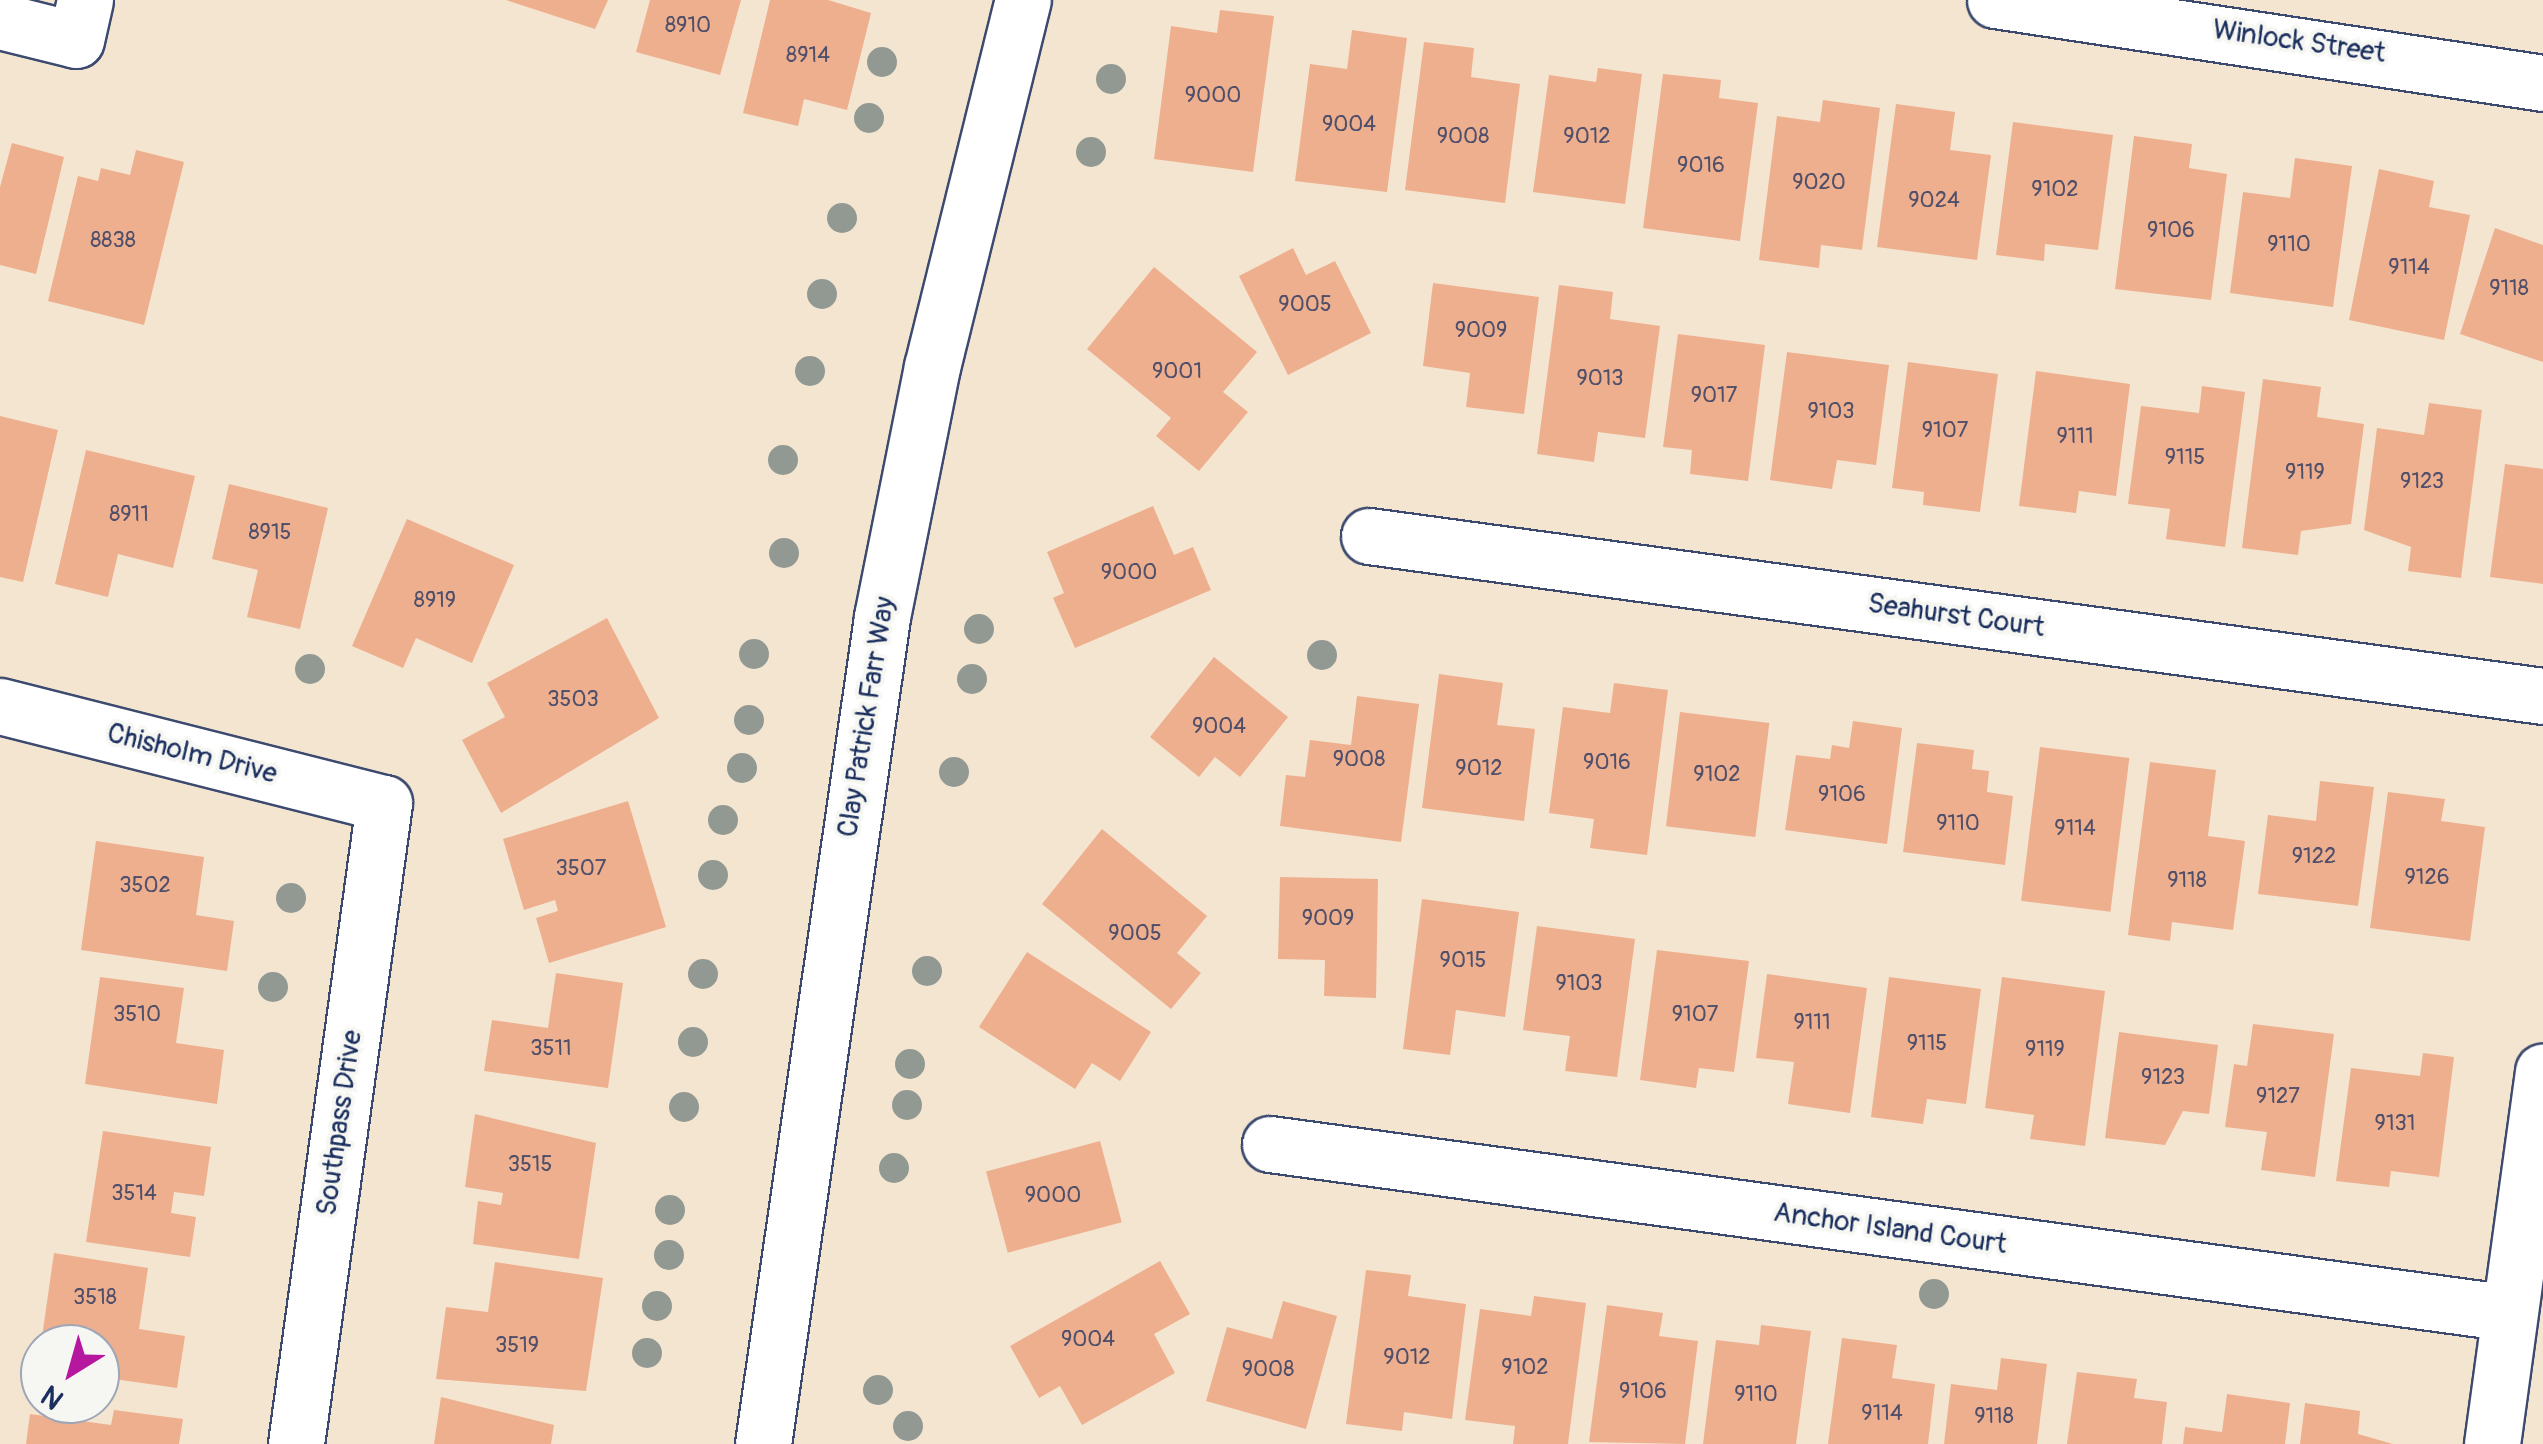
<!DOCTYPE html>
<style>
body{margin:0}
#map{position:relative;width:2543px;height:1444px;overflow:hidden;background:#f4e5d0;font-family:Pangolin,sans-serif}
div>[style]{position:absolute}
.building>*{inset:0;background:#eeaf8f;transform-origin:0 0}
.roads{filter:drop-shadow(2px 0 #3c4a6f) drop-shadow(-2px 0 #3c4a6f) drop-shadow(0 2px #3c4a6f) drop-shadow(0 -2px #3c4a6f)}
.minor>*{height:55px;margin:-27.5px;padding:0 27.5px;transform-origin:27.5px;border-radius:27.5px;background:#fff}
.trees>*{width:30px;height:30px;margin:-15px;border-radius:50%;background:#929993}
span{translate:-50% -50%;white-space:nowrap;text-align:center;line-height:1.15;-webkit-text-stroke:8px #f6f6f2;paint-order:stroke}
.number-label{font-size:22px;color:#504f6a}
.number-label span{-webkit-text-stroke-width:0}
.street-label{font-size:28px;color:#1b2f5e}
.north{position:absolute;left:20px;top:1324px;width:100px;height:100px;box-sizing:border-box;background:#f6f6f2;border:2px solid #9ea6b7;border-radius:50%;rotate:217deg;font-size:28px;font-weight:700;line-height:40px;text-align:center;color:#1b2f5e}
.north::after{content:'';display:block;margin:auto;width:35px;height:45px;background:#b5179e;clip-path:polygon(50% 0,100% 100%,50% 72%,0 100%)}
</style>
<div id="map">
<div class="building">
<i style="clip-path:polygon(506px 0,608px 0,595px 29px)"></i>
<i style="clip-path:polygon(650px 0,741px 0,720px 75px,636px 52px)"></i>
<i style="clip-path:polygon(770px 0,828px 0,871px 13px,847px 110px,804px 99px,798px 126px,743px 113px)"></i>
<i style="clip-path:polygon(1220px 10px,1274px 16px,1253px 172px,1154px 159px,1171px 26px,1217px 33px)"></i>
<i style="clip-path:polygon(1352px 30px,1407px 38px,1387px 192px,1295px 181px,1310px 64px,1347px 69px)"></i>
<i style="clip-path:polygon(1424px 42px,1474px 48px,1471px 77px,1520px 84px,1505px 203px,1405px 190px)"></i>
<i style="clip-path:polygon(1598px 68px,1642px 74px,1625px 204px,1533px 192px,1549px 75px,1596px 82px)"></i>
<i style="clip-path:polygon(1663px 74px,1721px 80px,1719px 98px,1758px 103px,1740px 241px,1643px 228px)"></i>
<i style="clip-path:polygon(1823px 100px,1880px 108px,1862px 250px,1821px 245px,1819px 268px,1759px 260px,1777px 116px,1820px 122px)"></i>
<i style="clip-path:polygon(1896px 104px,1955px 112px,1950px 150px,1991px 155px,1977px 260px,1877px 247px)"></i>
<i style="clip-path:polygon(2013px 122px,2113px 135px,2098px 250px,2045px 244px,2044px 261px,1996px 255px)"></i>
<i style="clip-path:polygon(2134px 136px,2192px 144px,2189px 168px,2227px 174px,2211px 300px,2115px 289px)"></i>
<i style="clip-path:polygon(12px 143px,64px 157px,36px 274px,0 265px,0 187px)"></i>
<i style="clip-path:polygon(136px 150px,184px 162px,144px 325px,48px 301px,78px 176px,98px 181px,101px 168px,130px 175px)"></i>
<i style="clip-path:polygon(2295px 158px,2352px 166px,2333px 307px,2230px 293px,2243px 192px,2290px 198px)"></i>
<i style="clip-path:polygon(2379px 169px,2434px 181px,2429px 207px,2470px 215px,2444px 340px,2349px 320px)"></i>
<i style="clip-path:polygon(2495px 228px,2543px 245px,2543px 362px,2460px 334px)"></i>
<i style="clip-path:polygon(1293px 248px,1306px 275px,1335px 261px,1371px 333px,1288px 375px,1239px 276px)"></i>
<i style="clip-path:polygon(1154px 267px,1257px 352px,1223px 392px,1248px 412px,1199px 471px,1156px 436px,1171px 418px,1087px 349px)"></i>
<i style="clip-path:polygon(1433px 283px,1539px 297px,1524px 414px,1466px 407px,1470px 373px,1423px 366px)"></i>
<i style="clip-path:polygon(1559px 285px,1613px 292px,1610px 319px,1660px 326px,1645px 438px,1598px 432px,1594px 462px,1537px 454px)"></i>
<i style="clip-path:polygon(1678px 334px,1765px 345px,1748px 481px,1690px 474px,1692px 450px,1663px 447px)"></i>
<i style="clip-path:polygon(1787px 352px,1889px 365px,1876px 465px,1837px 460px,1832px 489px,1770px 480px)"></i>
<i style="clip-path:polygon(1908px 362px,1998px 374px,1980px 512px,1923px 505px,1924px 492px,1892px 488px)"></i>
<i style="clip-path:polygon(2036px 371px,2130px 384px,2116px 496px,2079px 491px,2076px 513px,2019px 506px)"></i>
<i style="clip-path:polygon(2263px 379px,2321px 387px,2317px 417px,2364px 424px,2351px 524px,2301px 531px,2298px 555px,2242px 548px)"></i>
<i style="clip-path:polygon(2202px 386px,2245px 392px,2225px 547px,2166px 539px,2170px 509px,2128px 504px,2141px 406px,2199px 413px)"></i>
<i style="clip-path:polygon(2429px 403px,2482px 410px,2461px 578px,2408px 571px,2411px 547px,2364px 530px,2377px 428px,2424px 435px)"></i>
<i style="clip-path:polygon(0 416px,58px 430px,23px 582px,0 577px)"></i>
<i style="clip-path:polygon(86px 450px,195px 476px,173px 568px,118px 554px,108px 597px,55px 584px)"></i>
<i style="clip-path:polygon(2505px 464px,2543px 469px,2543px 584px,2490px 577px)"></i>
<i style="clip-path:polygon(229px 484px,328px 508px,300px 629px,247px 617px,258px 570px,212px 559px)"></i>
<i style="clip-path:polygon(1153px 506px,1174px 555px,1193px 547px,1211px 590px,1075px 648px,1053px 598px,1064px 593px,1047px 552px)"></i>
<i style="clip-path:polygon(407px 519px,514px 565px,472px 663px,416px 638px,403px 668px,352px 646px)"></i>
<i style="clip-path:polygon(607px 618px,659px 718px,501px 813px,462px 740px,505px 717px,487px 683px)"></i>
<i style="clip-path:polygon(1214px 657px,1288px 717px,1240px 777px,1215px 757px,1199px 777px,1150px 737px)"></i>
<i style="clip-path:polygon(1439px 674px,1503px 683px,1497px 725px,1535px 729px,1524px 821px,1422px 808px)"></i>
<i style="clip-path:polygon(1614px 683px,1668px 690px,1647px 855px,1590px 848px,1594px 819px,1549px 813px,1563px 707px,1610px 713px)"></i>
<i style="clip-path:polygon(1357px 696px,1419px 704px,1401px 842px,1280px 826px,1286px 775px,1305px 777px,1310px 740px,1351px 745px)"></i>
<i style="left:1680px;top:712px;width:90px;height:115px;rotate:7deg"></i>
<i style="clip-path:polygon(1853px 721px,1902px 728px,1887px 844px,1785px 830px,1796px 755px,1830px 759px,1832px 745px,1849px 748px)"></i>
<i style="clip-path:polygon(1917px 743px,1974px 750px,1972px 769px,1989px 771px,1987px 792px,2013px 796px,2005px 865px,1903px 852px)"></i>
<i style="left:2040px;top:747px;width:90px;height:155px;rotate:7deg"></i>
<i style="clip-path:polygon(2150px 762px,2216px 770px,2208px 836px,2245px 841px,2233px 930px,2172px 922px,2170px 941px,2128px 935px)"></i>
<i style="clip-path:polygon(2320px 781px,2374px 787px,2358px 906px,2258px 894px,2268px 815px,2316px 821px)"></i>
<i style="clip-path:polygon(2388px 792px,2445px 799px,2441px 821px,2485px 827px,2470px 941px,2370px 928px)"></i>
<i style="clip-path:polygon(628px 801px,666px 927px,549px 963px,536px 918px,558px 911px,555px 900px,524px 910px,503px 839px)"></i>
<i style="clip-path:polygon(1102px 829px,1207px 916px,1177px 953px,1201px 973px,1171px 1009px,1042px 904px)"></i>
<i style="clip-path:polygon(96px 841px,204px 857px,196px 915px,234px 921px,227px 971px,81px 950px)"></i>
<i style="clip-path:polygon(1280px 877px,1378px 879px,1376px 998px,1324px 996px,1325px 960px,1278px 959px)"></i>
<i style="clip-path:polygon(1422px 899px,1519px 912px,1505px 1017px,1456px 1010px,1450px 1055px,1403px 1049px)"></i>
<i style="clip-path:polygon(1537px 926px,1635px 939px,1617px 1077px,1565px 1071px,1570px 1036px,1523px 1030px)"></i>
<i style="clip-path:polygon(1657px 950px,1749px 961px,1734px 1072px,1699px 1068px,1696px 1088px,1640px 1080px)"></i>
<i style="clip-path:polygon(1027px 952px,1151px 1032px,1120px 1081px,1092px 1063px,1075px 1089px,979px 1027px)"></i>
<i style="clip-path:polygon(556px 973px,623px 983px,608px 1088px,484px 1071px,492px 1020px,548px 1028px)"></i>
<i style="clip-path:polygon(1767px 974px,1867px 988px,1850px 1113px,1788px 1104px,1794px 1062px,1756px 1058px)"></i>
<i style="clip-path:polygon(100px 977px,184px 988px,176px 1043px,224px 1050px,217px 1104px,85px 1084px)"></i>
<i style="clip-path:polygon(1889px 977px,1981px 989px,1966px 1104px,1927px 1099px,1923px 1124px,1871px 1117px)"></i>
<i style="clip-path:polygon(2002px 977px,2105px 991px,2085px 1146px,2030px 1139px,2034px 1115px,1985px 1108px)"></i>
<i style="clip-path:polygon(2253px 1024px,2334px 1034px,2315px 1177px,2261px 1170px,2267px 1132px,2225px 1127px,2234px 1064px,2247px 1066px)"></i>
<i style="clip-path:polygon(2119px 1032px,2218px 1045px,2209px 1114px,2183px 1111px,2165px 1145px,2105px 1138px)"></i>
<i style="clip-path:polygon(2423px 1053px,2454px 1057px,2439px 1177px,2391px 1171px,2389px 1187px,2336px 1181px,2351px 1068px,2420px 1076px)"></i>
<i style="clip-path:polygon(475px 1114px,596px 1143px,579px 1259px,473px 1244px,478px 1201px,501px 1205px,503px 1193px,465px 1187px)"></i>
<i style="clip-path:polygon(103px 1131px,211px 1147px,204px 1196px,174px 1192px,171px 1213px,196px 1217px,190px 1257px,86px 1242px)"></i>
<i style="left:1100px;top:1141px;width:84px;height:118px;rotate:75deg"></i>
<i style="clip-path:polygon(54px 1253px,148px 1268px,139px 1329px,185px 1336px,177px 1388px,100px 1377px,100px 1344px,41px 1344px)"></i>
<i style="clip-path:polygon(1160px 1261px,1190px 1314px,1154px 1334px,1175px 1373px,1082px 1425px,1060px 1386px,1039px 1398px,1010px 1346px)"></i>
<i style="clip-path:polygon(495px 1262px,603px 1278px,586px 1391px,436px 1379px,446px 1307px,488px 1312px)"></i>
<i style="clip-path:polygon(1366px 1270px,1411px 1275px,1408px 1296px,1466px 1304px,1452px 1419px,1404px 1412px,1402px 1431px,1346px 1424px)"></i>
<i style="clip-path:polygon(1534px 1296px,1586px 1303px,1568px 1444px,1513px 1444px,1515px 1426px,1465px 1420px,1480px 1309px,1531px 1316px)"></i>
<i style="clip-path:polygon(1283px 1301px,1337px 1316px,1306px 1429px,1206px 1401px,1227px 1327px,1272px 1339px)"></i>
<i style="clip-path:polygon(1607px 1305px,1663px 1313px,1659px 1336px,1698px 1341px,1685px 1444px,1589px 1442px)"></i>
<i style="clip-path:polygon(1761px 1325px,1811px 1331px,1796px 1444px,1703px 1444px,1716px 1340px,1759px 1345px)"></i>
<i style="clip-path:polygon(1842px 1338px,1897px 1345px,1892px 1378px,1935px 1384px,1928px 1444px,1828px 1444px)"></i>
<i style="clip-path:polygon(2001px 1358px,2047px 1364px,2037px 1444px,1944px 1444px,1951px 1384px,1997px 1390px)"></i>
<i style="clip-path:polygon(2077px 1372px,2137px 1379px,2134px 1398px,2167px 1402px,2162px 1444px,2067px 1444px)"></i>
<i style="clip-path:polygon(2227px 1394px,2290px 1403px,2285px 1444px,2183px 1444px,2185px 1427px,2222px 1432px)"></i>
<i style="clip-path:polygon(441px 1397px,554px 1425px,551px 1444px,434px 1444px)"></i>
<i style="clip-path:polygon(2305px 1403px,2360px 1411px,2358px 1434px,2393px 1444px,2300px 1444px)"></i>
<i style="clip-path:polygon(114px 1410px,183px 1419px,179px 1444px,26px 1444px,30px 1414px,111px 1425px)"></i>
</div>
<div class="roads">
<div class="minor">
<i style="left:1995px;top:0;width:554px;rotate:8.61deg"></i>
<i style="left:0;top:21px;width:78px;rotate:14deg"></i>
<i style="left:76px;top:40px;width:41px;rotate:-77.3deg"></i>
<i style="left:1369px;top:536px;width:1185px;rotate:7.76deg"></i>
<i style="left:0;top:706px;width:396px;rotate:14.2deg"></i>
<i style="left:384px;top:803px;width:647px;rotate:97.82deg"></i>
<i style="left:1270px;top:1144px;width:1251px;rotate:7.76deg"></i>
<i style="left:763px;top:1444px;width:836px;rotate:-81.81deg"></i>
<i style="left:882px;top:617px;width:255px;rotate:-78.7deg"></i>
<i style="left:932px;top:367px;width:378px;rotate:-76.1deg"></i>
<i style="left:2492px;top:1444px;width:376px;rotate:-82.2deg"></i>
</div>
</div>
<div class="trees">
<i style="left:882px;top:62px"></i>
<i style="left:1111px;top:79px"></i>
<i style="left:869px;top:118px"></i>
<i style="left:1091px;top:152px"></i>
<i style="left:842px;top:218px"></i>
<i style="left:822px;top:294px"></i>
<i style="left:810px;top:371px"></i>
<i style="left:783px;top:460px"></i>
<i style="left:784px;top:553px"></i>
<i style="left:979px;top:629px"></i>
<i style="left:754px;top:654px"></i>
<i style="left:1322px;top:655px"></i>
<i style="left:310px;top:669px"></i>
<i style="left:972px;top:679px"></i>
<i style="left:749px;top:720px"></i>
<i style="left:742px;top:768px"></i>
<i style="left:954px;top:772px"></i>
<i style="left:723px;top:820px"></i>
<i style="left:713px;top:875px"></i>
<i style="left:291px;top:898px"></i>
<i style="left:927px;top:971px"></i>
<i style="left:703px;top:974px"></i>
<i style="left:273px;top:987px"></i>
<i style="left:693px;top:1042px"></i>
<i style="left:910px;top:1064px"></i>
<i style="left:907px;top:1105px"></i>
<i style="left:684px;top:1107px"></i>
<i style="left:894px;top:1168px"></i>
<i style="left:670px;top:1210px"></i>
<i style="left:669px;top:1255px"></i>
<i style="left:1934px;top:1294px"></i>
<i style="left:657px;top:1306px"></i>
<i style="left:647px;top:1353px"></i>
<i style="left:878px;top:1390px"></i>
<i style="left:908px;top:1426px"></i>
</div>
<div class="number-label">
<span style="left:688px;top:26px">8910</span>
<span style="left:808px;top:56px">8914</span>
<span style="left:1213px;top:96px">9000</span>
<span style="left:1349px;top:125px">9004</span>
<span style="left:1463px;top:137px">9008</span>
<span style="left:1587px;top:137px">9012</span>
<span style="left:1701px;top:166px">9016</span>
<span style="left:1819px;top:183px">9020</span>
<span style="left:2055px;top:190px">9102</span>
<span style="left:1934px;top:201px">9024</span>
<span style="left:2171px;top:231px">9106</span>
<span style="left:113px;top:241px">8838</span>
<span style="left:2289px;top:245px">9110</span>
<span style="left:2409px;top:268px">9114</span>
<span style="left:2509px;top:289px">9118</span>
<span style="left:1305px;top:305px">9005</span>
<span style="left:1481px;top:331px">9009</span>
<span style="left:1177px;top:372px">9001</span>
<span style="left:1600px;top:379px">9013</span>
<span style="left:1714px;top:396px">9017</span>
<span style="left:1831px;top:412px">9103</span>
<span style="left:1945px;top:431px">9107</span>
<span style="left:2075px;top:437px">9111</span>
<span style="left:2185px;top:458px">9115</span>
<span style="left:2305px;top:473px">9119</span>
<span style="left:2422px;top:482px">9123</span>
<span style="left:129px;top:515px">8911</span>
<span style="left:270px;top:533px">8915</span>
<span style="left:1129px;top:573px">9000</span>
<span style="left:435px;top:601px">8919</span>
<span style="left:573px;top:700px">3503</span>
<span style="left:1219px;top:727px">9004</span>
<span style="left:1359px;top:760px">9008</span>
<span style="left:1607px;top:763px">9016</span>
<span style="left:1479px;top:769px">9012</span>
<span style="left:1717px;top:775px">9102</span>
<span style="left:1842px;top:795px">9106</span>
<span style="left:1958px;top:824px">9110</span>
<span style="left:2075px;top:829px">9114</span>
<span style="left:2314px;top:857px">9122</span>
<span style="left:581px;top:869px">3507</span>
<span style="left:2427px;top:878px">9126</span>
<span style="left:2187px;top:881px">9118</span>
<span style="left:145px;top:886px">3502</span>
<span style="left:1328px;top:919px">9009</span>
<span style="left:1135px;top:934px">9005</span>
<span style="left:1463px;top:961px">9015</span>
<span style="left:1579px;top:984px">9103</span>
<span style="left:137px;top:1015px">3510</span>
<span style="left:1695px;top:1015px">9107</span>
<span style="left:1812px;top:1023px">9111</span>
<span style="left:1927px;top:1044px">9115</span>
<span style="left:551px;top:1049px">3511</span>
<span style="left:2045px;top:1050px">9119</span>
<span style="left:2163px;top:1078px">9123</span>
<span style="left:2278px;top:1097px">9127</span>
<span style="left:2395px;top:1124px">9131</span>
<span style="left:530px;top:1165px">3515</span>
<span style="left:134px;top:1194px">3514</span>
<span style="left:1053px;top:1196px">9000</span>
<span style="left:95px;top:1298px">3518</span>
<span style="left:1088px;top:1340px">9004</span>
<span style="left:517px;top:1346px">3519</span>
<span style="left:1407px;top:1358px">9012</span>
<span style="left:1525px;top:1368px">9102</span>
<span style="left:1268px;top:1370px">9008</span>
<span style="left:1643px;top:1392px">9106</span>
<span style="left:1756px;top:1395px">9110</span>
<span style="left:1882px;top:1414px">9114</span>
<span style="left:1994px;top:1417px">9118</span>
</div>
<div class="street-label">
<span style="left:2299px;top:42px;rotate:8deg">Winlock Street</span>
<span style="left:1956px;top:616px;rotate:8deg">Seahurst Court</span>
<span style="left:867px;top:717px;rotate:-81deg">Clay Patrick Farr Way</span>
<span style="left:192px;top:754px;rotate:14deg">Chisholm Drive</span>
<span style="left:340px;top:1123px;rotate:-82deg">Southpass Drive</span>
<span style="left:1890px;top:1229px;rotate:8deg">Anchor Island Court</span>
</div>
<div class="north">N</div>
</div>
